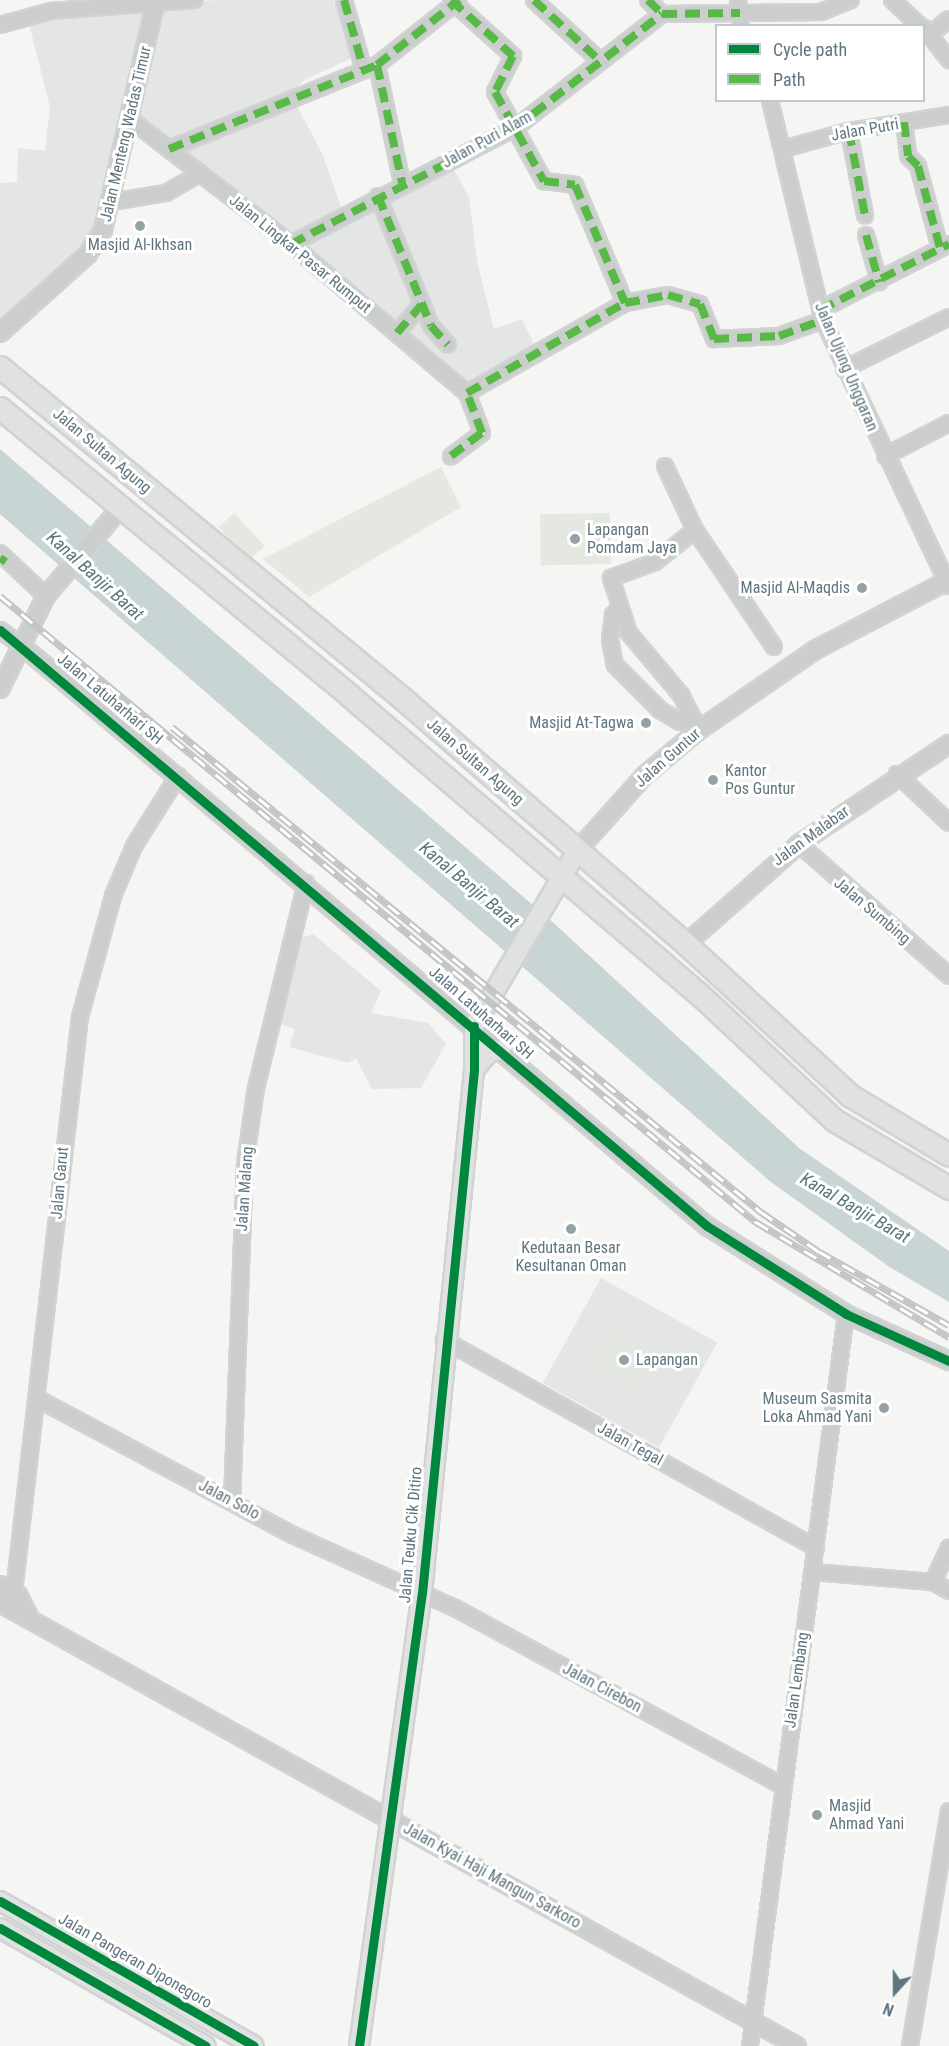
<!DOCTYPE html>
<style>
body{margin:0}
#map{position:relative;width:949px;height:2046px;overflow:hidden;background:#f5f5f3;font-family:"Roboto Condensed",sans-serif}
div>[style]{position:absolute}
.built>*{inset:0;background:#e4e6e5;transform-origin:0 0}
.green>*{inset:0;background:#e5e8e1;transform-origin:0 0}
.water>*{inset:0;background:#c9d5d5}
.roads{filter:drop-shadow(2px 0 #d1d3d3) drop-shadow(-2px 0 #d1d3d3) drop-shadow(0 2px #d1d3d3) drop-shadow(0 -2px #d1d3d3)}
.minor>*{height:14px;margin:-7px;padding:0 7px;transform-origin:7px;border-radius:7px;background:#cccece}
.tertiary>*{height:16px;margin:-8px;padding:0 8px;transform-origin:8px;border-radius:8px;background:#cccece}
.secondary>*{height:18px;margin:-9px;padding:0 9px;transform-origin:9px;border-radius:9px;background:#e0e1e1}
.primary>*{height:21px;margin:-10.5px;padding:0 10.5px;transform-origin:10.5px;border-radius:10.5px;background:#e0e1e1}
.rail>*{height:7px;margin-top:-3.5px;transform-origin:0;background:repeating-linear-gradient(90deg,#fff 0 14px,#c1c4c4 0 28px);box-sizing:border-box;border-block:2px solid #c1c4c4}
.quiet>*{height:8px;margin-top:-4px;transform-origin:0;background:repeating-linear-gradient(90deg,#58b947 0 15px,transparent 0 23px)}
.cycleway>*{height:9px;margin:-4.5px;padding:0 4.5px;transform-origin:4.5px;border-radius:4.5px;background:#00873e}
.dots>*{width:16px;height:16px;translate:-50% -50%;box-sizing:border-box;border:3px solid #fff;border-radius:50%}
span{translate:-50% -50%;white-space:nowrap;text-align:center;line-height:1.15;-webkit-text-stroke:6px #fff;paint-order:stroke}
.street-label{font-size:16px;color:#5f767f}
.poi-label{font-size:16px;color:#5f767f}
.left{translate:0 -50%;text-align:left}
.right{translate:-100% -50%;text-align:right}
.water-label{font-size:18px;color:#5a777b;font-style:italic}
.legend{position:absolute;left:715px;top:24px;width:210px;height:78px;box-sizing:border-box;background:#fff;border:2px solid #bfc8cc;margin:0;padding:8px 10px;list-style:none;font-size:18px;color:#5f767f}
.legend li{display:flex;align-items:center;gap:12px;height:30px}
.legend b{width:30px;border:2px solid #bfc8cc}
.north{position:absolute;left:865px;top:1962px;width:60px;height:60px;-webkit-text-stroke:4px #fff;paint-order:stroke;rotate:201deg;font-size:16px;font-weight:700;line-height:24px;text-align:center;color:#5f767f}
.north::after{content:'';display:block;margin:auto;width:21px;height:27px;background:#5f767f;clip-path:polygon(50% 0,100% 100%,50% 72%,0 100%)}
</style>
<div id="map">
<div class="built">
<i style="clip-path:polygon(216px 0,334px 0,354px 57px,304px 80px,291px 95px,322px 153px,346px 221px,452px 166px,469px 197px,477px 261px,494px 329px,522px 319px,537px 351px,469px 386px,310px 248px,136px 116px,161px 5px)"></i>
<i style="clip-path:polygon(150px 6px,100px 213px,86px 242px,0 319px,0 183px,17px 182px,18px 148px,45px 151px,50px 107px,28px 20px)"></i>
<i style="clip-path:polygon(313px 934px,381px 991px,371px 1013px,428px 1023px,446px 1044px,421px 1088px,372px 1089px,356px 1058px,348px 1063px,289px 1047px,295px 1029px,277px 1023px,301px 938px)"></i>
<i style="left:601px;top:1278px;width:133px;height:120px;rotate:29deg"></i>
</div>
<div class="green">
<i style="clip-path:polygon(441px 467px,461px 507px,309px 597px,263px 559px)"></i>
<i style="left:234px;top:513px;width:45px;height:21px;rotate:47deg"></i>
<i style="left:610px;top:513px;width:51px;height:70px;rotate:89deg"></i>
<i style="left:606px;top:1329px;width:60px;height:39px;rotate:27deg"></i>
</div>
<div class="water">
<i style="clip-path:polygon(0 449px,547px 917px,799px 1148px,949px 1251px,949px 1302px,888px 1266px,771px 1182px,0 514px)"></i>
</div>
<div class="roads">
<div class="minor">
<i style="left:344px;top:0;width:70px;rotate:74.2deg"></i>
<i style="left:451px;top:0;width:84px;rotate:42.1deg"></i>
<i style="left:513px;top:56px;width:40px;rotate:116.6deg"></i>
<i style="left:495px;top:92px;width:102px;rotate:61.2deg"></i>
<i style="left:544px;top:181px;width:31px;rotate:7deg"></i>
<i style="left:575px;top:185px;width:128px;rotate:67deg"></i>
<i style="left:534px;top:0;width:88px;rotate:42.7deg"></i>
<i style="left:648px;top:0;width:20px;rotate:45deg"></i>
<i style="left:738px;top:0;width:26px;rotate:83deg"></i>
<i style="left:892px;top:0;width:38px;rotate:43deg"></i>
<i style="left:0;top:25px;width:53px;rotate:-15.4deg"></i>
<i style="left:51px;top:11px;width:144px;rotate:-4.4deg"></i>
<i style="left:924px;top:28px;width:41px;rotate:52deg"></i>
<i style="left:931px;top:34px;width:23px;rotate:-40deg"></i>
<i style="left:377px;top:65px;width:121px;rotate:78deg"></i>
<i style="left:770px;top:100px;width:226px;rotate:76.5deg"></i>
<i style="left:823px;top:320px;width:294px;rotate:64.7deg"></i>
<i style="left:130px;top:119px;width:204px;rotate:37.8deg"></i>
<i style="left:291px;top:244px;width:231px;rotate:40.3deg"></i>
<i style="left:467px;top:393px;width:43px;rotate:69.4deg"></i>
<i style="left:482px;top:433px;width:39px;rotate:143deg"></i>
<i style="left:904px;top:122px;width:34px;rotate:83deg"></i>
<i style="left:908px;top:156px;width:14px;rotate:45deg"></i>
<i style="left:918px;top:166px;width:85px;rotate:75deg"></i>
<i style="left:849px;top:131px;width:86px;rotate:79.3deg"></i>
<i style="left:169px;top:149px;width:224px;rotate:-22deg"></i>
<i style="left:377px;top:65px;width:103px;rotate:-38.3deg"></i>
<i style="left:783px;top:149px;width:68px;rotate:-15.3deg"></i>
<i style="left:849px;top:131px;width:101px;rotate:-9.1deg"></i>
<i style="left:378px;top:196px;width:140px;rotate:67.8deg"></i>
<i style="left:431px;top:326px;width:25px;rotate:48deg"></i>
<i style="left:111px;top:202px;width:56px;rotate:-9.3deg"></i>
<i style="left:166px;top:193px;width:39px;rotate:-30deg"></i>
<i style="left:866px;top:235px;width:49px;rotate:74.5deg"></i>
<i style="left:291px;top:244px;width:252px;rotate:-27.4deg"></i>
<i style="left:515px;top:128px;width:186px;rotate:-37.8deg"></i>
<i style="left:662px;top:14px;width:159px;rotate:-0.7deg"></i>
<i style="left:821px;top:12px;width:32px;rotate:-22deg"></i>
<i style="left:820px;top:310px;width:145px;rotate:-27.1deg"></i>
<i style="left:397px;top:333px;width:37px;rotate:-49deg"></i>
<i style="left:844px;top:369px;width:117px;rotate:-26.3deg"></i>
<i style="left:467px;top:393px;width:182px;rotate:-29.7deg"></i>
<i style="left:625px;top:303px;width:44px;rotate:-10.5deg"></i>
<i style="left:668px;top:295px;width:33px;rotate:16deg"></i>
<i style="left:700px;top:304px;width:38px;rotate:68deg"></i>
<i style="left:714px;top:339px;width:65px;rotate:-2.6deg"></i>
<i style="left:779px;top:336px;width:47px;rotate:-20deg"></i>
<i style="left:885px;top:456px;width:72px;rotate:-27.3deg"></i>
<i style="left:665px;top:466px;width:71px;rotate:64.9deg"></i>
<i style="left:695px;top:530px;width:141px;rotate:56deg"></i>
<i style="left:695px;top:530px;width:51px;rotate:141.3deg"></i>
<i style="left:655px;top:562px;width:47px;rotate:160deg"></i>
<i style="left:611px;top:578px;width:58px;rotate:71.9deg"></i>
<i style="left:629px;top:633px;width:81px;rotate:50deg"></i>
<i style="left:681px;top:695px;width:39px;rotate:63deg"></i>
<i style="left:0;top:553px;width:63px;rotate:43.1deg"></i>
<i style="left:619px;top:608px;width:9px;rotate:131deg"></i>
<i style="left:613px;top:615px;width:25px;rotate:97deg"></i>
<i style="left:610px;top:640px;width:25px;rotate:79deg"></i>
<i style="left:615px;top:665px;width:64px;rotate:45deg"></i>
<i style="left:660px;top:710px;width:23px;rotate:31deg"></i>
<i style="left:680px;top:722px;width:14px;rotate:-12deg"></i>
<i style="left:0;top:630px;width:27px;rotate:36deg"></i>
<i style="left:897px;top:774px;width:71px;rotate:43.3deg"></i>
<i style="left:799px;top:844px;width:200px;rotate:41.3deg"></i>
<i style="left:444px;top:1340px;width:426px;rotate:29.2deg"></i>
<i style="left:40px;top:1400px;width:287px;rotate:28.1deg"></i>
<i style="left:293px;top:1535px;width:178px;rotate:24.3deg"></i>
<i style="left:455px;top:1608px;width:371px;rotate:28.5deg"></i>
<i style="left:232px;top:1501px;width:338px;rotate:-87.8deg"></i>
<i style="left:245px;top:1163px;width:76px;rotate:-81.7deg"></i>
<i style="left:256px;top:1088px;width:211px;rotate:-76.3deg"></i>
<i style="left:813px;top:1572px;width:120px;rotate:4.8deg"></i>
<i style="left:933px;top:1582px;width:18px;rotate:29deg"></i>
<i style="left:933px;top:1582px;width:38px;rotate:-65deg"></i>
<i style="left:13px;top:1601px;width:588px;rotate:-83.46deg"></i>
<i style="left:80px;top:1017px;width:125px;rotate:-74.7deg"></i>
<i style="left:113px;top:896px;width:54px;rotate:-67.2deg"></i>
<i style="left:134px;top:846px;width:83px;rotate:-57.8deg"></i>
<i style="left:750px;top:2046px;width:738px;rotate:-82.53deg"></i>
<i style="left:910px;top:2046px;width:238px;rotate:-80.6deg"></i>
</div>
<div class="tertiary">
<i style="left:0;top:333px;width:118px;rotate:-41.9deg"></i>
<i style="left:88px;top:254px;width:28px;rotate:-58deg"></i>
<i style="left:103px;top:230px;width:236px;rotate:-77deg"></i>
<i style="left:22px;top:646px;width:898px;rotate:40.26deg"></i>
<i style="left:707px;top:1226px;width:165px;rotate:32.3deg"></i>
<i style="left:846px;top:1314px;width:113px;rotate:24.5deg"></i>
<i style="left:0;top:689px;width:104px;rotate:-63.7deg"></i>
<i style="left:46px;top:596px;width:115px;rotate:-49.9deg"></i>
<i style="left:577px;top:851px;width:102px;rotate:-48.2deg"></i>
<i style="left:645px;top:775px;width:70px;rotate:-39.8deg"></i>
<i style="left:699px;top:730px;width:141px;rotate:-34.6deg"></i>
<i style="left:815px;top:650px;width:151px;rotate:-27.6deg"></i>
<i style="left:686px;top:944px;width:151px;rotate:-41.5deg"></i>
<i style="left:799px;top:844px;width:180px;rotate:-33.7deg"></i>
<i style="left:0;top:1585px;width:21px;rotate:29deg"></i>
<i style="left:18px;top:1595px;width:27px;rotate:63deg"></i>
<i style="left:0;top:1603px;width:912px;rotate:29.07deg"></i>
</div>
<div class="secondary">
<i style="left:474px;top:1070px;width:23px;rotate:-50deg"></i>
<i style="left:489px;top:1052px;width:12px;rotate:-9deg"></i>
<i style="left:0;top:1901px;width:292px;rotate:29.7deg"></i>
<i style="left:0;top:1928px;width:237px;rotate:29.8deg"></i>
<i style="left:359px;top:2046px;width:457px;rotate:-82.1deg"></i>
<i style="left:422px;top:1593px;width:526px;rotate:-84.32deg"></i>
<i style="left:474px;top:1070px;width:44px;rotate:-90deg"></i>
<i style="left:474px;top:1026px;width:203px;rotate:-59.5deg"></i>
</div>
<div class="primary">
<i style="left:0;top:367px;width:521px;rotate:39.47deg"></i>
<i style="left:402px;top:698px;width:376px;rotate:40.9deg"></i>
<i style="left:686px;top:944px;width:224px;rotate:42.7deg"></i>
<i style="left:851px;top:1096px;width:114px;rotate:31deg"></i>
<i style="left:0;top:408px;width:453px;rotate:39.4deg"></i>
<i style="left:350px;top:696px;width:459px;rotate:40.5deg"></i>
<i style="left:699px;top:994px;width:185px;rotate:43deg"></i>
<i style="left:834px;top:1120px;width:134px;rotate:30.6deg"></i>
</div>
</div>
<div class="rail">
<i style="left:0;top:596px;width:982px;rotate:39.63deg"></i>
<i style="left:756px;top:1222px;width:225px;rotate:30.8deg"></i>
<i style="left:172px;top:727px;width:763px;rotate:39.47deg"></i>
<i style="left:761px;top:1212px;width:69px;rotate:34.4deg"></i>
<i style="left:818px;top:1251px;width:150px;rotate:29.5deg"></i>
</div>
<div class="quiet">
<i style="left:344px;top:0;width:70px;rotate:74.2deg"></i>
<i style="left:451px;top:0;width:84px;rotate:42.1deg"></i>
<i style="left:513px;top:56px;width:40px;rotate:116.6deg"></i>
<i style="left:495px;top:92px;width:102px;rotate:61.2deg"></i>
<i style="left:544px;top:181px;width:31px;rotate:7deg"></i>
<i style="left:575px;top:185px;width:128px;rotate:67deg"></i>
<i style="left:534px;top:0;width:88px;rotate:42.7deg"></i>
<i style="left:648px;top:0;width:20px;rotate:45deg"></i>
<i style="left:377px;top:65px;width:121px;rotate:78deg"></i>
<i style="left:904px;top:122px;width:34px;rotate:83deg"></i>
<i style="left:908px;top:156px;width:14px;rotate:45deg"></i>
<i style="left:918px;top:166px;width:85px;rotate:75deg"></i>
<i style="left:849px;top:131px;width:86px;rotate:79.3deg"></i>
<i style="left:169px;top:149px;width:224px;rotate:-22deg"></i>
<i style="left:377px;top:65px;width:105px;rotate:-38.4deg"></i>
<i style="left:378px;top:196px;width:140px;rotate:67.8deg"></i>
<i style="left:431px;top:326px;width:25px;rotate:48deg"></i>
<i style="left:866px;top:235px;width:49px;rotate:74.5deg"></i>
<i style="left:291px;top:244px;width:252px;rotate:-27.4deg"></i>
<i style="left:515px;top:128px;width:186px;rotate:-37.8deg"></i>
<i style="left:662px;top:14px;width:78px;rotate:-0.7deg"></i>
<i style="left:820px;top:310px;width:145px;rotate:-27.1deg"></i>
<i style="left:397px;top:333px;width:37px;rotate:-49deg"></i>
<i style="left:451px;top:456px;width:39px;rotate:-37deg"></i>
<i style="left:482px;top:433px;width:43px;rotate:-110.6deg"></i>
<i style="left:467px;top:393px;width:182px;rotate:-29.7deg"></i>
<i style="left:625px;top:303px;width:44px;rotate:-10.5deg"></i>
<i style="left:668px;top:295px;width:33px;rotate:16deg"></i>
<i style="left:700px;top:304px;width:38px;rotate:68deg"></i>
<i style="left:714px;top:339px;width:65px;rotate:-2.6deg"></i>
<i style="left:779px;top:336px;width:47px;rotate:-20deg"></i>
<i style="left:0;top:558px;width:7px;rotate:34deg"></i>
</div>
<div class="cycleway">
<i style="left:0;top:630px;width:925px;rotate:40.13deg"></i>
<i style="left:707px;top:1226px;width:165px;rotate:32.3deg"></i>
<i style="left:846px;top:1314px;width:113px;rotate:24.5deg"></i>
<i style="left:0;top:1901px;width:292px;rotate:29.7deg"></i>
<i style="left:0;top:1928px;width:237px;rotate:29.8deg"></i>
<i style="left:359px;top:2046px;width:457px;rotate:-82.1deg"></i>
<i style="left:422px;top:1593px;width:526px;rotate:-84.32deg"></i>
<i style="left:474px;top:1070px;width:44px;rotate:-90deg"></i>
</div>
<div class="dots">
<i style="left:140px;top:226px;background:#94a2a8"></i>
<i style="left:575px;top:539px;background:#94a2a8"></i>
<i style="left:862px;top:588px;background:#94a2a8"></i>
<i style="left:646px;top:723px;background:#94a2a8"></i>
<i style="left:713px;top:780px;background:#94a2a8"></i>
<i style="left:571px;top:1229px;background:#94a2a8"></i>
<i style="left:624px;top:1360px;background:#94a2a8"></i>
<i style="left:884px;top:1408px;background:#94a2a8"></i>
<i style="left:817px;top:1815px;background:#94a2a8"></i>
</div>
<div class="street-label">
<span style="left:865px;top:130px;rotate:-10deg">Jalan Putri</span>
<span style="left:126px;top:134px;rotate:-77deg">Jalan Menteng Wadas Timur</span>
<span style="left:487px;top:140px;rotate:-29deg">Jalan Puri Alam</span>
<span style="left:300px;top:254px;rotate:39deg">Jalan Lingkar Pasar Rumput</span>
<span style="left:846px;top:367px;rotate:67deg">Jalan Ujung Unggaran</span>
<span style="left:102px;top:451px;rotate:40deg">Jalan Sultan Agung</span>
<span style="left:110px;top:699px;rotate:40deg">Jalan Latuharhari SH</span>
<span style="left:668px;top:758px;rotate:-41deg">Jalan Guntur</span>
<span style="left:475px;top:762px;rotate:41deg">Jalan Sultan Agung</span>
<span style="left:811px;top:836px;rotate:-36deg">Jalan Malabar</span>
<span style="left:872px;top:911px;rotate:40deg">Jalan Sumbing</span>
<span style="left:481px;top:1013px;rotate:41deg">Jalan Latuharhari SH</span>
<span style="left:60px;top:1183px;rotate:-85deg">Jalan Garut</span>
<span style="left:245px;top:1189px;rotate:-86deg">Jalan Malang</span>
<span style="left:630px;top:1444px;rotate:29deg">Jalan Tegal</span>
<span style="left:229px;top:1500px;rotate:28deg">Jalan Solo</span>
<span style="left:411px;top:1535px;rotate:-85deg">Jalan Teuku Cik Ditiro</span>
<span style="left:797px;top:1680px;rotate:-82deg">Jalan Lembang</span>
<span style="left:602px;top:1688px;rotate:28deg">Jalan Cirebon</span>
<span style="left:492px;top:1876px;rotate:29deg">Jalan Kyai Haji Mangun Sarkoro</span>
<span style="left:135px;top:1961px;rotate:30deg">Jalan Pangeran Diponegoro</span>
</div>
<div class="poi-label">
<span style="left:140px;top:245px">Masjid Al-Ikhsan</span>
<span class="left" style="left:587px;top:539px">Lapangan<br>Pomdam Jaya</span>
<span class="right" style="left:850px;top:588px">Masjid Al-Maqdis</span>
<span class="right" style="left:634px;top:723px">Masjid At-Tagwa</span>
<span class="left" style="left:725px;top:780px">Kantor<br>Pos Guntur</span>
<span style="left:571px;top:1257px">Kedutaan Besar<br>Kesultanan Oman</span>
<span class="left" style="left:636px;top:1360px">Lapangan</span>
<span class="right" style="left:872px;top:1408px">Museum Sasmita<br>Loka Ahmad Yani</span>
<span class="left" style="left:829px;top:1815px">Masjid<br>Ahmad Yani</span>
</div>
<div class="water-label">
<span style="left:95px;top:576px;rotate:42deg">Kanal Banjir Barat</span>
<span style="left:469px;top:885px;rotate:40deg">Kanal Banjir Barat</span>
<span style="left:855px;top:1208px;rotate:30deg">Kanal Banjir Barat</span>
</div>
<ul class="legend">
<li><b style="height:8px;background:#00873e"></b>Cycle path</li>
<li><b style="height:8px;background:#58b947"></b>Path</li>
</ul>
<div class="north">N</div>
</div>
